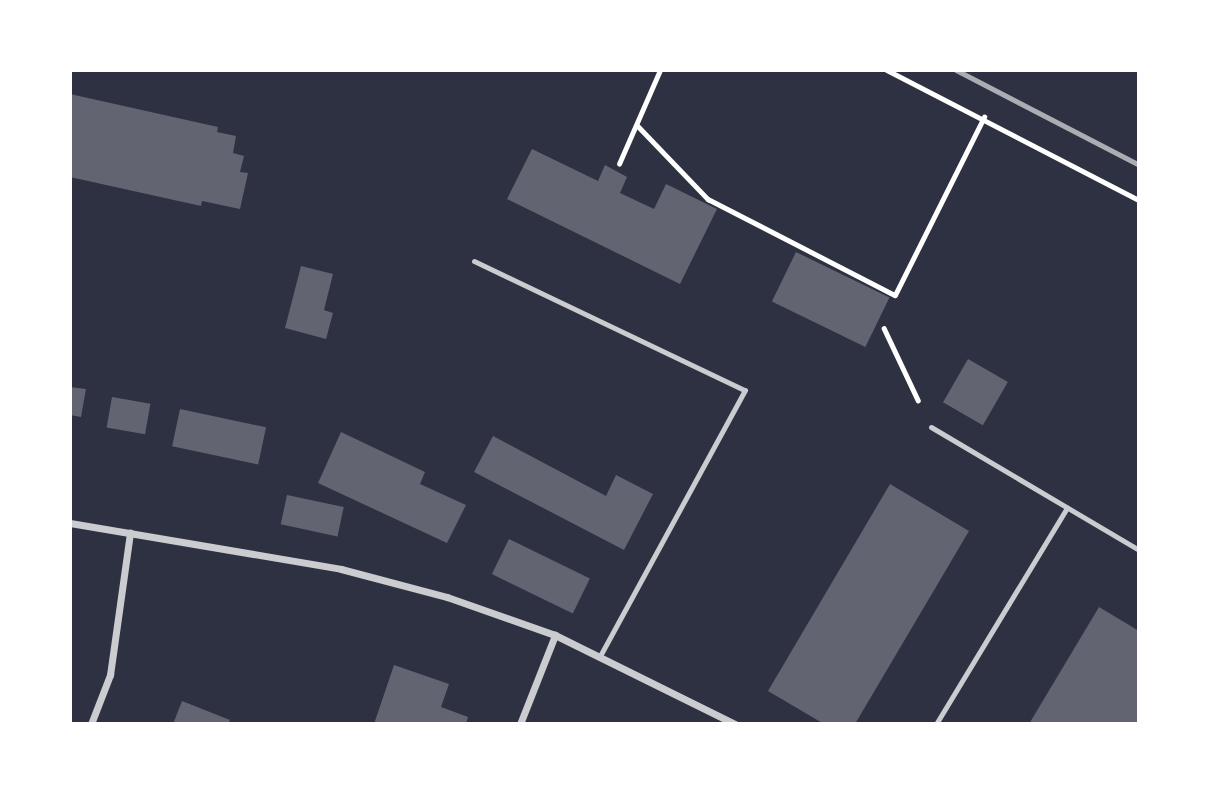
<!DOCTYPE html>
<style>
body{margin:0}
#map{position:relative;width:1209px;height:794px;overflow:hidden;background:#2d3142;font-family:"Golos Text",sans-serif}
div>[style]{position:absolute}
.building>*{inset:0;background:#626471;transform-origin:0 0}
.path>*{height:4.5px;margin:-2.25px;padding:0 2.25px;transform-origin:2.25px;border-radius:2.25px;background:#fff}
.service>*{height:5px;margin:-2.5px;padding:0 2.5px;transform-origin:2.5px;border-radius:2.5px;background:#caccd0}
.minor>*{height:7px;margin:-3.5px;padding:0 3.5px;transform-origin:3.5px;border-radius:3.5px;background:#caccd0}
.rail>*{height:5px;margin:-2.5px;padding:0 2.5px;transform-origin:2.5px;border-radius:2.5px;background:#abadb3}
span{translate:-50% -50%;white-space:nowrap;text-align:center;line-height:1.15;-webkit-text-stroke:5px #fff;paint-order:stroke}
.frame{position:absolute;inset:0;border:72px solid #fff;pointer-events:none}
</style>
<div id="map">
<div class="building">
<i style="clip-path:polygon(70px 94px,218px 127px,217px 132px,236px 136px,233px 153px,244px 156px,240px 172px,248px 173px,240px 209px,202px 201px,201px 206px,70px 177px)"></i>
<i style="clip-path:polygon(532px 149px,598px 181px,605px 165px,627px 177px,620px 193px,654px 209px,666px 184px,717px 209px,680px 284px,507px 199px)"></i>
<i style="left:796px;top:252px;width:104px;height:55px;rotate:26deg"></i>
<i style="clip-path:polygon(301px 266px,333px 274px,324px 310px,333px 313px,326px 339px,285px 328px)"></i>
<i style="left:968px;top:359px;width:46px;height:50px;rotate:30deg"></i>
<i style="clip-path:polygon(70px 387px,86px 389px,81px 417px,70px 415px)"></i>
<i style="left:112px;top:397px;width:39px;height:31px;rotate:10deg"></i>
<i style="left:180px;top:409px;width:88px;height:38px;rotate:12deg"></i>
<i style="clip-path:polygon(341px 432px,425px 472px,420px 484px,466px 505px,447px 543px,318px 483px)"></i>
<i style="clip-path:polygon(493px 436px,606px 496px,616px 475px,653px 494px,624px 550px,474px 472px)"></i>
<i style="clip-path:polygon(890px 484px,969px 531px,855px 724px,824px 724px,768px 691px)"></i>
<i style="left:287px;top:495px;width:58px;height:30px;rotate:12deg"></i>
<i style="left:509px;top:539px;width:90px;height:39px;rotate:26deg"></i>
<i style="clip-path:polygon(1099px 607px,1139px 631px,1137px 724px,1029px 724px)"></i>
<i style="clip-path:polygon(394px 665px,449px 684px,441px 707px,468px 717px,466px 724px,374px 724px)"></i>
<i style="clip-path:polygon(182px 701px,230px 720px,228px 724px,173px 724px)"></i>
</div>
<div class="path">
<i style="left:887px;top:70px;width:284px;rotate:27.3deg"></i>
<i style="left:637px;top:125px;width:103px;rotate:46.2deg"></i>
<i style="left:708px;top:199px;width:210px;rotate:27.2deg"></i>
<i style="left:895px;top:295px;width:199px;rotate:-63.4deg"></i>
<i style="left:619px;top:164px;width:103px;rotate:-66.4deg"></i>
<i style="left:884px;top:328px;width:80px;rotate:64.7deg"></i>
</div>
<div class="service">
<i style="left:474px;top:261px;width:300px;rotate:25.5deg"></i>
<i style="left:745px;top:390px;width:303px;rotate:118.6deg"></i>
<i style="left:931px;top:427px;width:242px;rotate:30.6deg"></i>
<i style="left:936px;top:724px;width:253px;rotate:-58.8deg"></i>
</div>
<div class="minor">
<i style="left:70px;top:523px;width:275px;rotate:9.6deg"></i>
<i style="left:341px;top:569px;width:110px;rotate:14.8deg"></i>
<i style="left:447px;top:597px;width:114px;rotate:19.4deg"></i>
<i style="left:555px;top:635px;width:201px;rotate:26.3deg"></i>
<i style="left:91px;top:724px;width:53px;rotate:-68.8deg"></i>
<i style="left:110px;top:675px;width:144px;rotate:-82deg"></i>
<i style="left:520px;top:724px;width:96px;rotate:-68.5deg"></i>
</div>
<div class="rail">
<i style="left:956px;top:70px;width:206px;rotate:27.4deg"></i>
</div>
<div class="frame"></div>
</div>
